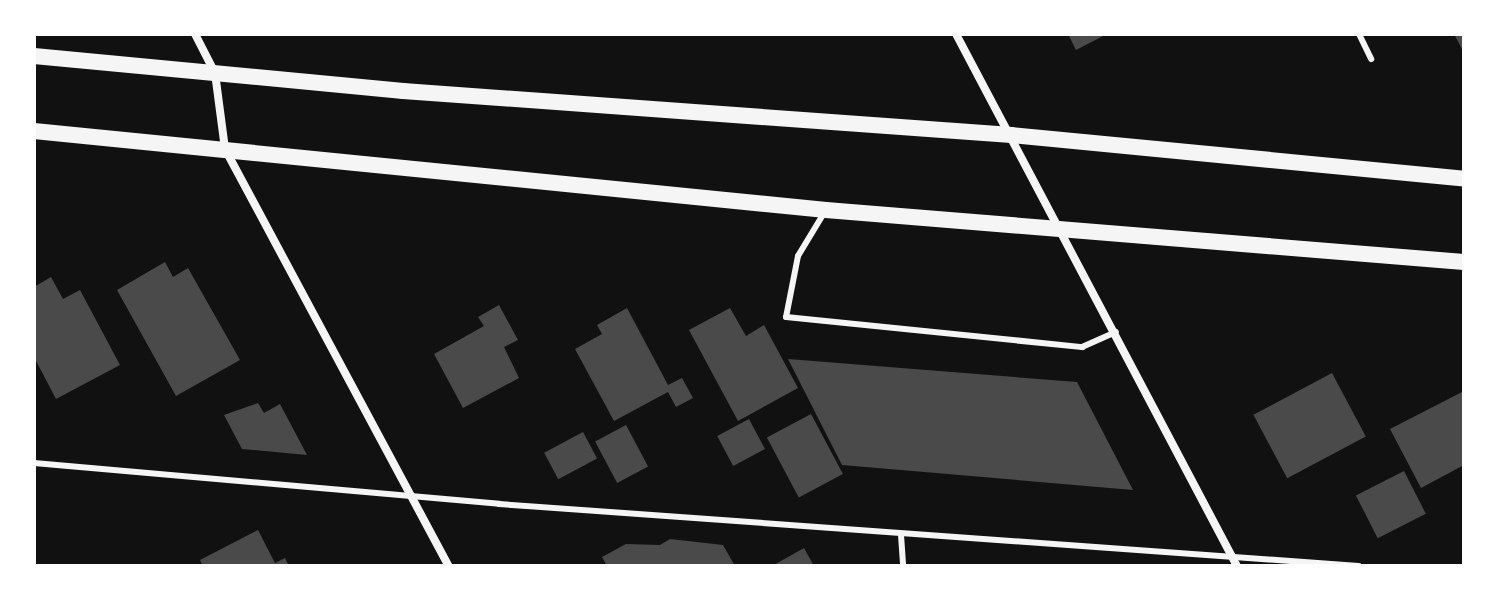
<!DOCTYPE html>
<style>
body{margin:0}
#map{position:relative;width:1498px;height:600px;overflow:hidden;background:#111;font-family:Manrope,sans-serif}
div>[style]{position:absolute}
.building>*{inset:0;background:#4a4a4a;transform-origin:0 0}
.service>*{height:6px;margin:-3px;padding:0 3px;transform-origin:3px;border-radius:3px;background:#f5f5f5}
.minor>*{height:8px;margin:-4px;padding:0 4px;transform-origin:4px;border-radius:4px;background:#f5f5f5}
.secondary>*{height:16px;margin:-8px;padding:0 8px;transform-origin:8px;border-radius:8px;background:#f5f5f5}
span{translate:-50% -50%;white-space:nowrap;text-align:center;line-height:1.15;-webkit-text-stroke:8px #fff;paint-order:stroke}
.frame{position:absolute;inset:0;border:36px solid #fff;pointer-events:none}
</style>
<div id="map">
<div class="building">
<i style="clip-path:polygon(1068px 34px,1107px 34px,1076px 50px)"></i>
<i style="clip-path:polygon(1454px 34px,1464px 34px,1464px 53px)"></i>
<i style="clip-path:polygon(165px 262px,173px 277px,188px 268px,240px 360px,176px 396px,117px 290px)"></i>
<i style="clip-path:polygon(51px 277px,63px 299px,80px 290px,120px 365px,56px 399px,34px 357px,34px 287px)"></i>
<i style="clip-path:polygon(499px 305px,518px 340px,504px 347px,519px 378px,463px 408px,434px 354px,484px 326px,478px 317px)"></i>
<i style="clip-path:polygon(627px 308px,668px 385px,682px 378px,693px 398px,676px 407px,668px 392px,614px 421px,575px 349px,602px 334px,597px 325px)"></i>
<i style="clip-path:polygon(730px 308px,746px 336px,764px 325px,798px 388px,738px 421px,689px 330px)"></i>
<i style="clip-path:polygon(788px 359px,1077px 382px,1133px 490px,842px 465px)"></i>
<i style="left:1332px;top:373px;width:72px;height:89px;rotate:62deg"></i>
<i style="clip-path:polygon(1464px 391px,1464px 465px,1421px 488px,1390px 429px)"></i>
<i style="clip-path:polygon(258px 403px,264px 413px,280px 404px,307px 455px,242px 449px,224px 415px)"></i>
<i style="left:811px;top:414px;width:68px;height:50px;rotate:62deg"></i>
<i style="left:749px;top:419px;width:34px;height:36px;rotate:62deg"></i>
<i style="left:626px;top:425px;width:47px;height:35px;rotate:62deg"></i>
<i style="left:583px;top:432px;width:30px;height:44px;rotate:62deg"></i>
<i style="left:1404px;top:471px;width:48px;height:54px;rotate:63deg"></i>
<i style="clip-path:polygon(258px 530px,275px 563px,285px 558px,289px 566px,203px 566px,200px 560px)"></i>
<i style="clip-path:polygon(670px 539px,723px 545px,735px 566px,607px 566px,602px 557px,626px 544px,660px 545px)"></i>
<i style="clip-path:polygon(804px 548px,814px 566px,772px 566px)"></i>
</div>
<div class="service">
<i style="left:1359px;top:34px;width:28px;rotate:64deg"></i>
<i style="left:824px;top:213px;width:50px;rotate:121.2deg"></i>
<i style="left:798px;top:256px;width:62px;rotate:101.1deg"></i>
<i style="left:786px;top:317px;width:298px;rotate:5.8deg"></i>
<i style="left:1082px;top:347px;width:37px;rotate:-24deg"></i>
<i style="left:34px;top:463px;width:467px;rotate:5deg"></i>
<i style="left:499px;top:504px;width:862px;rotate:4.12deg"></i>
<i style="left:901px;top:535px;width:31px;rotate:86deg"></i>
</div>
<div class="minor">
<i style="left:195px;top:34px;width:44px;rotate:62.9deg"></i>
<i style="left:215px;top:73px;width:77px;rotate:82.5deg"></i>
<i style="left:225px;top:149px;width:473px;rotate:61.8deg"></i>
<i style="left:956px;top:34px;width:602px;rotate:62.16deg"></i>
</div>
<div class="secondary">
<i style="left:34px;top:56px;width:371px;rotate:5.4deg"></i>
<i style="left:403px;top:91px;width:610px;rotate:4.14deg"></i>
<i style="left:1011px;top:135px;width:455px;rotate:5.5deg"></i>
<i style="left:34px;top:131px;width:796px;rotate:5.7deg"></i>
<i style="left:826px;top:210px;width:640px;rotate:4.66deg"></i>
</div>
<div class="frame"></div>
</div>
